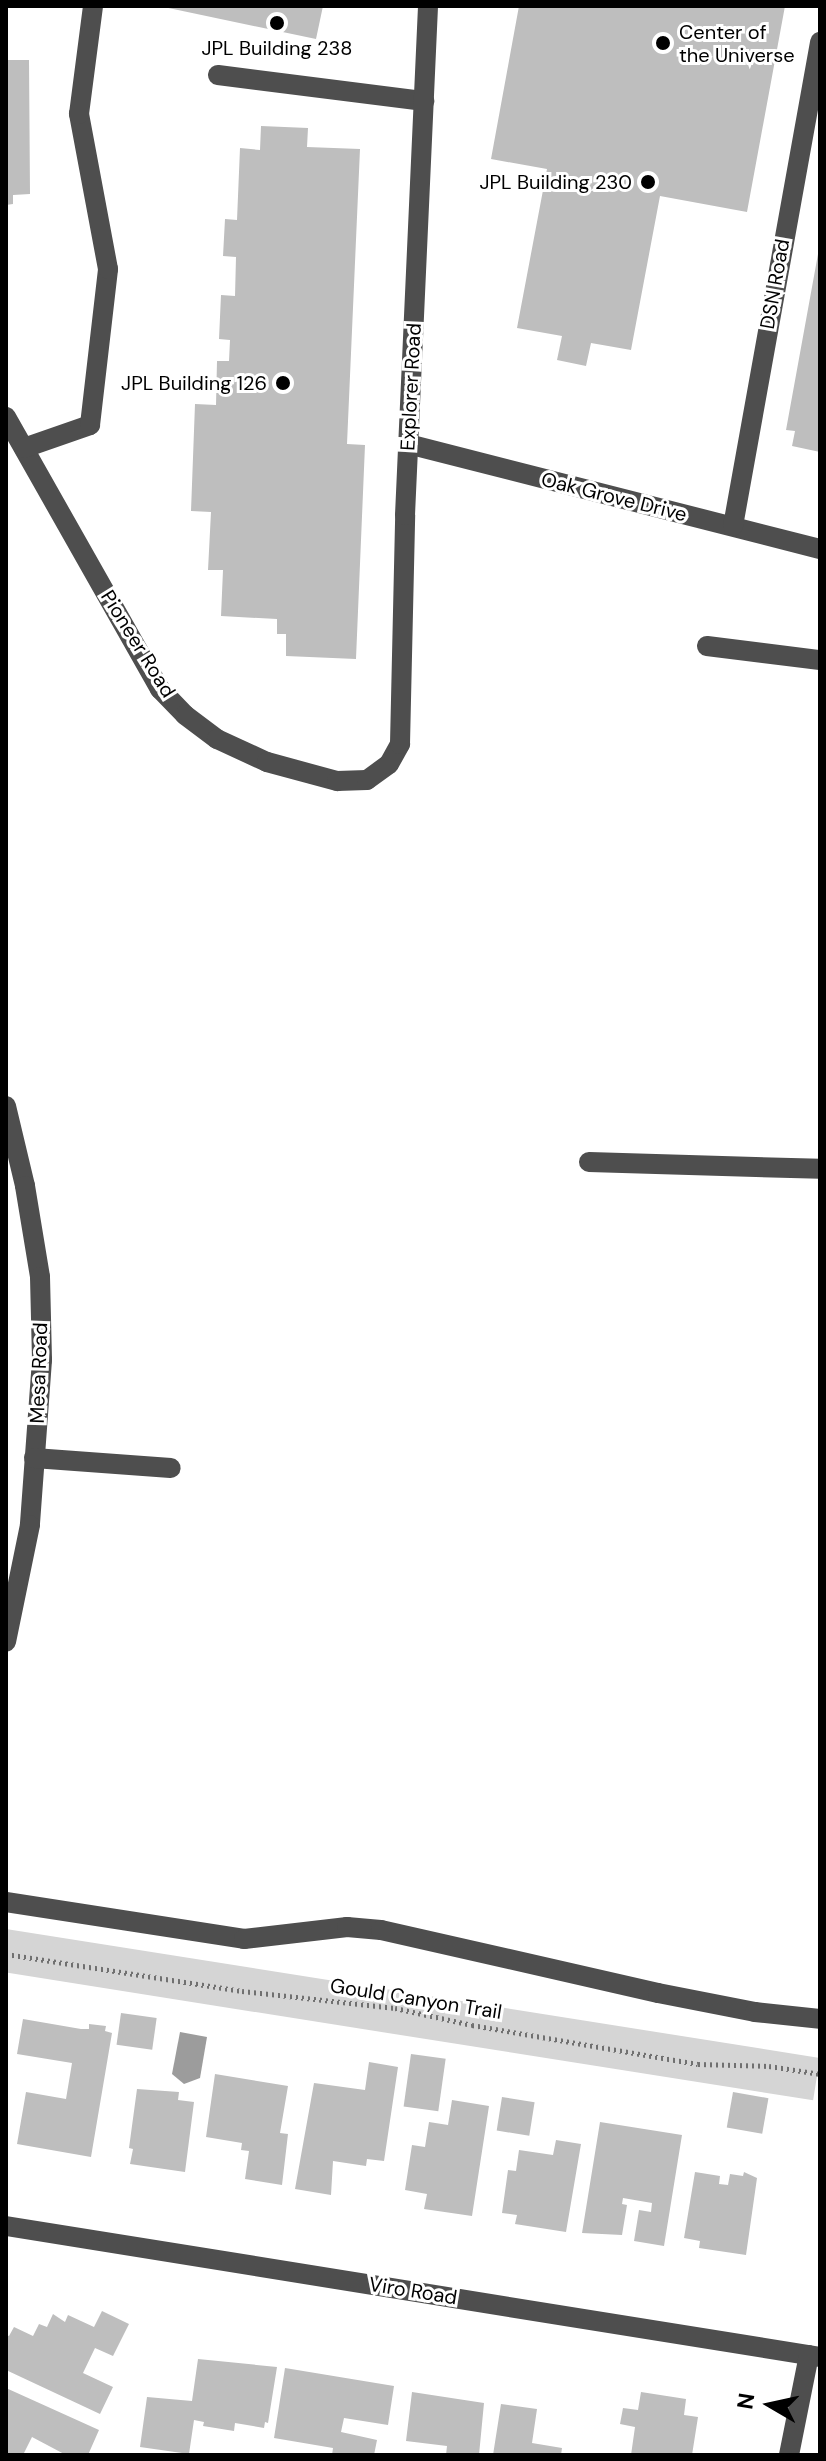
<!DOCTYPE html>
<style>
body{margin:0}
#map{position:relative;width:826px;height:2461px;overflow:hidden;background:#fff;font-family:"DM Sans",sans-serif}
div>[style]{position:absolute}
.green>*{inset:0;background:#d5d5d5;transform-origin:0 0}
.water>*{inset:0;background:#9c9c9c}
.building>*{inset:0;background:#bebebe;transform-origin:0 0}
.path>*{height:5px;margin-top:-2.5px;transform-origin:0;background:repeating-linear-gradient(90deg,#707070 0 2px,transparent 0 6px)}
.minor>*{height:20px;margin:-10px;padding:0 10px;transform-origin:10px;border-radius:10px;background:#4e4e4e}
.dots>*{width:22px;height:22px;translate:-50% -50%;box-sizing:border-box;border:4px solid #fff;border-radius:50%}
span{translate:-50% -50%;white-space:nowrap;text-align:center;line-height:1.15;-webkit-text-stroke:6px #fff;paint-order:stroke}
.poi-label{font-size:20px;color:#000}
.left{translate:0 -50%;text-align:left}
.right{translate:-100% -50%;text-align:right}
.street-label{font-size:20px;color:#000}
.frame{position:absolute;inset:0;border:8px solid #000;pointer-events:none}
.north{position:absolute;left:730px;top:2365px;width:80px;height:80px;-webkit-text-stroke:6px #fff;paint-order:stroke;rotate:279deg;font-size:22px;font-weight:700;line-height:32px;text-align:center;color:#000}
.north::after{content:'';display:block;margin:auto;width:28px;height:36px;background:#000;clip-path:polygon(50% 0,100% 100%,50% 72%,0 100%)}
</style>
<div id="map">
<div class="green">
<i style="left:6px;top:1929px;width:824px;height:43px;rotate:9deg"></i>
</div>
<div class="water">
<i style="clip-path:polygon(180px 2032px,207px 2037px,200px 2078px,184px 2084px,172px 2074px)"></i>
</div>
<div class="building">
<i style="clip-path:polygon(159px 6px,323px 6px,316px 39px)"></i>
<i style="clip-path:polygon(519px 6px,785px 6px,747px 212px,660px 196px,631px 350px,591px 343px,586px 366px,557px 360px,562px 336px,517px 328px,547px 169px,491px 159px)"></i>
<i style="clip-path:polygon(6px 60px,29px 60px,30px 194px,13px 195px,13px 204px,6px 205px)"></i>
<i style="clip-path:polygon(261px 126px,308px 128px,307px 147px,360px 149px,347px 444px,365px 445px,356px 659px,286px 656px,286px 634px,277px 634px,277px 619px,221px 616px,223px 570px,208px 570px,211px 512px,191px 511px,195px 404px,216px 405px,217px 361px,229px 361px,230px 340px,219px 339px,221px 295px,235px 296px,236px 257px,223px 256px,225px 219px,237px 220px,240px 148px,260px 150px)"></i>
<i style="clip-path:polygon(818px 254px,820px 255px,820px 452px,792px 446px,795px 431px,786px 430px)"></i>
<i style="left:121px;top:2013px;width:36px;height:32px;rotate:8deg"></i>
<i style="clip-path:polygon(23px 2019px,81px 2029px,89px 2029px,89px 2024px,106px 2026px,105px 2031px,112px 2033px,91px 2157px,17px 2144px,26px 2092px,66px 2099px,72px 2063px,17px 2054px)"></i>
<i style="left:411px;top:2054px;width:35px;height:53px;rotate:8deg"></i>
<i style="clip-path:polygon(369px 2062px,398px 2067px,384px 2161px,367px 2159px,366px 2166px,333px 2161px,331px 2195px,295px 2189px,314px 2083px,365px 2090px)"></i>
<i style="clip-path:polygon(215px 2074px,288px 2086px,280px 2133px,288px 2134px,282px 2185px,245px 2179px,249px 2151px,241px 2150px,242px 2143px,206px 2137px)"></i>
<i style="clip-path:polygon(137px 2089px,179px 2092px,178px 2100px,194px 2102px,185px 2172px,130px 2164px,133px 2149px,129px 2148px)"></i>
<i style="left:733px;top:2092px;width:36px;height:36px;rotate:10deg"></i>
<i style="left:502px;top:2097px;width:33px;height:34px;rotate:9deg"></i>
<i style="clip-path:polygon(452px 2100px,489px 2106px,472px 2216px,424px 2209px,427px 2194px,405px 2190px,412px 2145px,425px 2147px,429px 2122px,448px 2125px)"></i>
<i style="clip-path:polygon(600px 2122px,682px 2135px,664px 2246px,634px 2241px,639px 2210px,651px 2212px,652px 2203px,623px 2198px,622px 2204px,627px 2205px,622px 2235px,582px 2233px)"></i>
<i style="clip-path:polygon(556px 2140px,581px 2144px,566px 2232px,515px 2224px,517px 2215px,502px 2213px,508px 2170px,516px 2171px,519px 2150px,553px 2155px)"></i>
<i style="clip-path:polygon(695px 2172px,720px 2176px,719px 2184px,728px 2185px,730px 2174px,743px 2176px,744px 2172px,757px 2178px,746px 2255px,699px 2248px,700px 2241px,684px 2238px)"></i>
<i style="clip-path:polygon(102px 2311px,129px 2324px,113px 2356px,95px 2348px,83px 2373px,113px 2387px,100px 2414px,6px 2370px,6px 2335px,9px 2336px,14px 2327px,33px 2336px,39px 2324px,47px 2327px,53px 2314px,65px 2322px,68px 2315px,94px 2327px)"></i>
<i style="clip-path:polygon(198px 2359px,277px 2367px,268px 2423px,265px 2422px,264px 2428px,235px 2423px,234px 2431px,203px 2426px,204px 2422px,194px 2420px,189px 2454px,140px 2447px,147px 2397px,192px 2401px)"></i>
<i style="clip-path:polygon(285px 2368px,394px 2386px,388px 2425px,344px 2418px,341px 2432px,377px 2440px,374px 2455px,332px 2455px,333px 2448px,274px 2438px)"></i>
<i style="clip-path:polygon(6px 2388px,99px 2430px,88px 2455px,66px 2455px,32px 2437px,23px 2455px,6px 2453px)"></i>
<i style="clip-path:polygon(412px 2392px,484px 2403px,479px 2455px,446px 2455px,447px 2446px,406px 2441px)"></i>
<i style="clip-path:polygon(641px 2392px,686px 2399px,684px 2415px,698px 2417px,692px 2455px,631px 2455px,635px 2427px,620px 2424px,623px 2408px,638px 2410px)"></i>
<i style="clip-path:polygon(501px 2404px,537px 2409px,532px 2443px,562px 2448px,561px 2455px,493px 2455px)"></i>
</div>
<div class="path">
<i style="left:6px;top:1954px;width:239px;rotate:8.9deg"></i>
<i style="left:242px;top:1991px;width:154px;rotate:6.3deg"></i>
<i style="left:395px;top:2008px;width:79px;rotate:12.4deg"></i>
<i style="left:472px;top:2025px;width:229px;rotate:9.8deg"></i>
<i style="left:698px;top:2064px;width:71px;rotate:1.6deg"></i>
<i style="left:769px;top:2066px;width:52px;rotate:8.9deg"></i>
</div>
<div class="minor">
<i style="left:218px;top:75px;width:208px;rotate:7.2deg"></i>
<i style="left:6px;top:417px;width:313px;rotate:60.5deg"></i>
<i style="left:160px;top:689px;width:36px;rotate:46deg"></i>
<i style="left:185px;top:715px;width:40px;rotate:37deg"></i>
<i style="left:217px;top:739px;width:55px;rotate:24.7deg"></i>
<i style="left:267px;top:762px;width:73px;rotate:15.2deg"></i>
<i style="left:337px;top:781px;width:30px;rotate:-2deg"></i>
<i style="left:367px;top:780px;width:27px;rotate:-36deg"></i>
<i style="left:389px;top:764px;width:23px;rotate:-61deg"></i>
<i style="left:400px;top:744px;width:229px;rotate:-88.7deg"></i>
<i style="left:405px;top:515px;width:510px;rotate:-87.41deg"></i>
<i style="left:408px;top:444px;width:425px;rotate:14.3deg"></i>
<i style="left:24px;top:448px;width:70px;rotate:-19.2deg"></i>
<i style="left:90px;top:425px;width:157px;rotate:-83.4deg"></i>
<i style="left:108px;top:269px;width:158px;rotate:-100.6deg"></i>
<i style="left:79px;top:114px;width:109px;rotate:-82.6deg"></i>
<i style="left:733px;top:526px;width:492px;rotate:-79.8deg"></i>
<i style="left:707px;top:646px;width:114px;rotate:7.1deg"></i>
<i style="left:6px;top:1106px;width:82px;rotate:76.6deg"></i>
<i style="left:25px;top:1186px;width:92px;rotate:80.6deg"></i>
<i style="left:40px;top:1277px;width:83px;rotate:88.6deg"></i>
<i style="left:42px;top:1360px;width:165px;rotate:94.2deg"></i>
<i style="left:30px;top:1525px;width:119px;rotate:101.6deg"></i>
<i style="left:589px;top:1162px;width:231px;rotate:1.7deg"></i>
<i style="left:34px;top:1458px;width:137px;rotate:4.2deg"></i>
<i style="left:6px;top:1902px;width:241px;rotate:8.8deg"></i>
<i style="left:244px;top:1939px;width:104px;rotate:-6.6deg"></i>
<i style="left:347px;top:1927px;width:34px;rotate:5deg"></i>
<i style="left:381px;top:1930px;width:284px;rotate:12.8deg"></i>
<i style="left:658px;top:1993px;width:99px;rotate:11.1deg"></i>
<i style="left:755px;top:2012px;width:65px;rotate:6.1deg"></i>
<i style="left:6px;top:2226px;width:824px;rotate:9.14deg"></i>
<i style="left:789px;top:2455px;width:102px;rotate:-78.7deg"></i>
</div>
<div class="dots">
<i style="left:277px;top:23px;background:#000"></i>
<i style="left:663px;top:43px;background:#000"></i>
<i style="left:648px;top:182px;background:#000"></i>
<i style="left:283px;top:383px;background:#000"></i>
</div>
<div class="poi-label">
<span class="left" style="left:679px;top:44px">Center of<br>the Universe</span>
<span style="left:277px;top:48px">JPL Building 238</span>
<span class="right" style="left:632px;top:182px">JPL Building 230</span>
<span class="right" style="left:267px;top:383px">JPL Building 126</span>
</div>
<div class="street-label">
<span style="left:775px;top:284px;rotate:-80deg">DSN Road</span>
<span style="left:411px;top:387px;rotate:-87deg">Explorer Road</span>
<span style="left:614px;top:497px;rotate:14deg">Oak Grove Drive</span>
<span style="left:138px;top:644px;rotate:58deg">Pioneer Road</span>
<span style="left:39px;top:1373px;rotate:-88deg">Mesa Road</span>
<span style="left:416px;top:1999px;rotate:9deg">Gould Canyon Trail</span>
<span style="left:413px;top:2291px;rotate:9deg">Viro Road</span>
</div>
<div class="frame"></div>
<div class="north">N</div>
</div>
